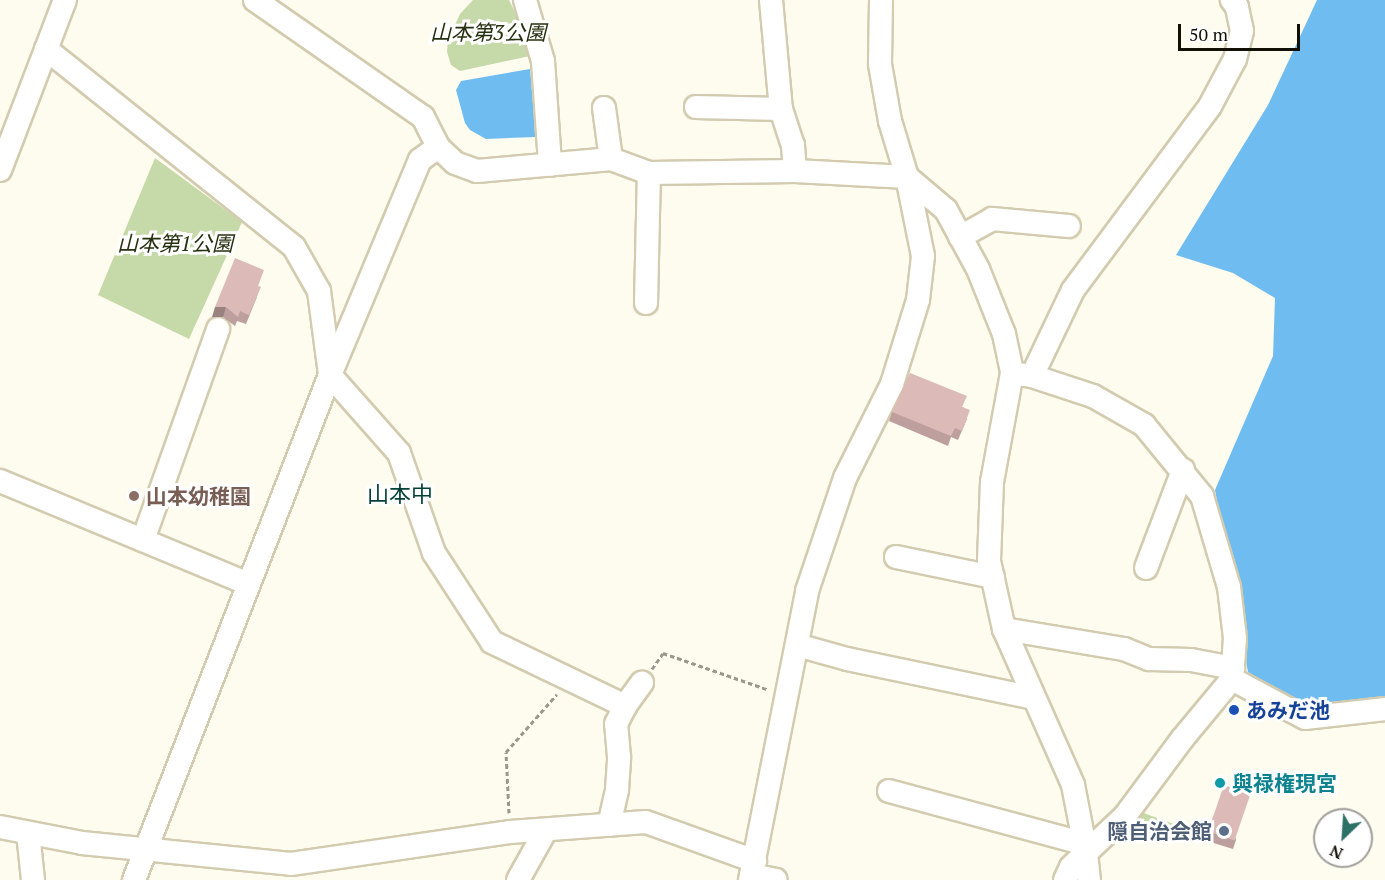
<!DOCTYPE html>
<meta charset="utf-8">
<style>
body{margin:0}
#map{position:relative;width:1385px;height:880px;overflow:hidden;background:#fefbef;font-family:"PT Serif","Noto Sans JP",serif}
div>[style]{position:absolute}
.green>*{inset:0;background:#c6d9a8}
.water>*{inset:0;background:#6fbdf0}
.path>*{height:3px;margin-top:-1.5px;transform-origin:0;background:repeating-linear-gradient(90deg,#9a978c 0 4.5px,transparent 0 7.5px)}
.roads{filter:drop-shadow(2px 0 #d3cbaf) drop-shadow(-2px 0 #d3cbaf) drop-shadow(0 2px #d3cbaf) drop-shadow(0 -2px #d3cbaf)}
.minor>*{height:22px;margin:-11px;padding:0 11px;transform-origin:11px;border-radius:11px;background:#fff}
.wall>*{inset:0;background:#bda09e}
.shaded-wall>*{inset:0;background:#9a8281}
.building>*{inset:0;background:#dcbab8;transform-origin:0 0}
.dots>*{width:16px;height:16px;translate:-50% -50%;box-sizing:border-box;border:3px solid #fff;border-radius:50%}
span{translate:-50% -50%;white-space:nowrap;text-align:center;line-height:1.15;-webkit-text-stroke:6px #fff;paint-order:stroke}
.park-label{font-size:21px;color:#263110;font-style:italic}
.education-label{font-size:21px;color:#785e54;font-weight:700}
.left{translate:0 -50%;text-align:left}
.transit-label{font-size:21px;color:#164399;font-weight:700}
.culture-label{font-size:21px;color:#0d838f;font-weight:700}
.service-label{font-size:21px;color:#4e5e75;font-weight:700}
.right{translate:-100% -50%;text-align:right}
.neighbourhood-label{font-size:22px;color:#003e36}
.north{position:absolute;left:1313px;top:808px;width:60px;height:60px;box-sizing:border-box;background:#fff;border:2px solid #a09f9b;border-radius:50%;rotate:205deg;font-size:16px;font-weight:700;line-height:24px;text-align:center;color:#120f05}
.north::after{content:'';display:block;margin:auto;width:21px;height:27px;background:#2c7166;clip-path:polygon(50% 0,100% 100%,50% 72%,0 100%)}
.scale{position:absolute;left:1178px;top:24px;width:122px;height:27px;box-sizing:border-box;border:3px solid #120f05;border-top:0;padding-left:8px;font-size:18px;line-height:21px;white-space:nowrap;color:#120f05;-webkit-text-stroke:4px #fff;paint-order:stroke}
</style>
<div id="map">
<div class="green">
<i style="clip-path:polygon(473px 0,509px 0,522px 27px,530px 56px,460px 71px,451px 65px,447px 52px,448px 40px,460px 14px)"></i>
<i style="clip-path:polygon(155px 158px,242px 222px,189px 339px,98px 295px)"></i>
<i style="clip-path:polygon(1141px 812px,1179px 826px,1175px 833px,1118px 835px)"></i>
</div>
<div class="water">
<i style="clip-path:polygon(1317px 0,1385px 0,1385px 701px,1312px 711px,1248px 672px,1215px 490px,1273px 356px,1275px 298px,1233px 273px,1176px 255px,1268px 105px)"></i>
<i style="clip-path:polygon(530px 69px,536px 137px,486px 139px,470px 130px,465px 123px,456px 90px,461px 81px)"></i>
</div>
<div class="path">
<i style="left:652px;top:669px;width:19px;rotate:-55deg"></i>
<i style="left:663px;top:653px;width:112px;rotate:19.2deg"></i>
<i style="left:509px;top:813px;width:61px;rotate:-92.8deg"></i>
<i style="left:506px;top:752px;width:77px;rotate:-48.7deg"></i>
</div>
<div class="roads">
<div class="minor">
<i style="left:255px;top:0;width:205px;rotate:34.9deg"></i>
<i style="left:423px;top:117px;width:34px;rotate:63deg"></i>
<i style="left:438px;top:147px;width:23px;rotate:43deg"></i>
<i style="left:455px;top:163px;width:23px;rotate:20deg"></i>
<i style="left:477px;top:171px;width:135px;rotate:-5.1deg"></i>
<i style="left:611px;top:159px;width:40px;rotate:20.2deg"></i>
<i style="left:649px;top:173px;width:146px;rotate:-0.8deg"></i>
<i style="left:795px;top:171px;width:112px;rotate:3.1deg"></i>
<i style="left:907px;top:177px;width:51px;rotate:40.2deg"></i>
<i style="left:946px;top:210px;width:67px;rotate:61.5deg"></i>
<i style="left:978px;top:269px;width:70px;rotate:68.2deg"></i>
<i style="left:1004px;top:334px;width:40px;rotate:78deg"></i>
<i style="left:1012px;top:373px;width:111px;rotate:100.4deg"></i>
<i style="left:992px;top:482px;width:79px;rotate:92.2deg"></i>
<i style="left:989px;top:561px;width:70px;rotate:77.6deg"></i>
<i style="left:1004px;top:629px;width:171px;rotate:66.1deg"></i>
<i style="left:1073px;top:785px;width:68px;rotate:79deg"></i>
<i style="left:1086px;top:852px;width:28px;rotate:84deg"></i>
<i style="left:525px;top:0;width:64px;rotate:73.6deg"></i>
<i style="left:543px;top:61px;width:104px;rotate:86.1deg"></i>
<i style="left:771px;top:0;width:109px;rotate:84.8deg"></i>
<i style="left:781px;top:109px;width:38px;rotate:72deg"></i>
<i style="left:793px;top:145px;width:26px;rotate:86deg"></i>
<i style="left:46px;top:49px;width:317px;rotate:38.6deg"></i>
<i style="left:294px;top:247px;width:51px;rotate:60.4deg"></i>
<i style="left:319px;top:291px;width:85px;rotate:82.5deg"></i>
<i style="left:330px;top:375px;width:104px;rotate:48.5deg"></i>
<i style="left:399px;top:453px;width:106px;rotate:70.7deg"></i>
<i style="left:434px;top:553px;width:106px;rotate:56.9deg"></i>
<i style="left:492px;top:642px;width:148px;rotate:25.7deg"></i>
<i style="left:696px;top:107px;width:85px;rotate:1.3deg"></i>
<i style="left:604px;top:108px;width:51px;rotate:82.2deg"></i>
<i style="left:0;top:170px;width:182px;rotate:-69.1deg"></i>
<i style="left:960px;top:237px;width:37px;rotate:-29deg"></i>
<i style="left:992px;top:219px;width:77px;rotate:5.2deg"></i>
<i style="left:646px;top:303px;width:130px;rotate:-88.7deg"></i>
<i style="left:1016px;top:374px;width:16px;rotate:7deg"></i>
<i style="left:1032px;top:376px;width:64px;rotate:18.2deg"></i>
<i style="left:1093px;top:396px;width:59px;rotate:29.6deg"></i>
<i style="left:1144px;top:425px;width:92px;rotate:50.8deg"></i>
<i style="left:1202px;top:496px;width:95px;rotate:73.5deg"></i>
<i style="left:1229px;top:587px;width:51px;rotate:83.3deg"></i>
<i style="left:1235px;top:638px;width:41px;rotate:94.2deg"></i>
<i style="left:1032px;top:376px;width:95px;rotate:-64.5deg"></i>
<i style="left:1073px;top:290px;width:229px;rotate:-53.3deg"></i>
<i style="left:1210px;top:106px;width:53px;rotate:-62deg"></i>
<i style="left:1235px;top:59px;width:29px;rotate:-76deg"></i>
<i style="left:1242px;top:31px;width:25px;rotate:-102deg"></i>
<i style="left:1237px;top:7px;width:9px;rotate:-126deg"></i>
<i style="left:0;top:481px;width:269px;rotate:22.5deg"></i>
<i style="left:143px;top:540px;width:224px;rotate:-70.4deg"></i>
<i style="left:896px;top:557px;width:99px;rotate:11.7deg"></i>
<i style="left:1146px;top:568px;width:105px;rotate:-69.3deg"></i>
<i style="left:1004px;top:629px;width:122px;rotate:9.5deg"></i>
<i style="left:1124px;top:649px;width:27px;rotate:22deg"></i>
<i style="left:1149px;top:659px;width:42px;rotate:1.4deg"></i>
<i style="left:1191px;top:660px;width:43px;rotate:10.8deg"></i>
<i style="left:797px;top:645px;width:52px;rotate:15.6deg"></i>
<i style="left:847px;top:659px;width:191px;rotate:11.8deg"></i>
<i style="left:889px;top:791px;width:203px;rotate:15.1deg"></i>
<i style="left:609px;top:825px;width:37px;rotate:-77deg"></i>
<i style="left:617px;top:789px;width:32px;rotate:-86deg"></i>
<i style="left:619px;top:757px;width:33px;rotate:-95deg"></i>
<i style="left:616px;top:724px;width:20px;rotate:-63deg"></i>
<i style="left:625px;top:706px;width:29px;rotate:-54deg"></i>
<i style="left:0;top:827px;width:84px;rotate:11deg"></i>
<i style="left:82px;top:843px;width:210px;rotate:5.7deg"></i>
<i style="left:291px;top:864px;width:221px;rotate:-8.3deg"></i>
<i style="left:510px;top:832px;width:136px;rotate:-4.2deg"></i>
<i style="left:646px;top:822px;width:116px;rotate:19.7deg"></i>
<i style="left:28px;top:833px;width:47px;rotate:83.9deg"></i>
<i style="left:751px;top:875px;width:25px;rotate:11deg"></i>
<i style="left:134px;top:880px;width:542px;rotate:-68.79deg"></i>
<i style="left:330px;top:375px;width:233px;rotate:-67.3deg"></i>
<i style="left:420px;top:160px;width:22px;rotate:-36deg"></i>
<i style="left:518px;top:880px;width:57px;rotate:-60.8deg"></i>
<i style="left:750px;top:880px;width:295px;rotate:-78.8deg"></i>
<i style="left:807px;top:591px;width:119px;rotate:-71.4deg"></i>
<i style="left:845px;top:478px;width:105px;rotate:-63.4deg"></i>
<i style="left:892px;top:384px;width:88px;rotate:-72.8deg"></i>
<i style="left:918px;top:300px;width:44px;rotate:-83.5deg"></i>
<i style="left:923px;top:256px;width:81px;rotate:-101.4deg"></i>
<i style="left:907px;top:177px;width:59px;rotate:-106.9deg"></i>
<i style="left:890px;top:121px;width:58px;rotate:-100deg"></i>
<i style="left:880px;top:64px;width:64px;rotate:-89.1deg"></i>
<i style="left:1065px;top:880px;width:14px;rotate:-65deg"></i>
<i style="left:1071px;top:867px;width:74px;rotate:-43.4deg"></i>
<i style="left:1125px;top:816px;width:97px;rotate:-53.4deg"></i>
<i style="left:1183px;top:738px;width:77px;rotate:-50.3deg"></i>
<i style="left:1232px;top:679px;width:83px;rotate:28.1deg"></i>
<i style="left:1305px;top:718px;width:81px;rotate:-6.4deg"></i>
</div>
</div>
<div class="wall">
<i style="clip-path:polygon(258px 286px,257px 297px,246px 324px,237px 321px,235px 326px,223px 317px,212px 317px)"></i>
<i style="clip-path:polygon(963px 407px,967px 419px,958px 440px,951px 437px,948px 446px,889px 421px,892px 412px)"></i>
<i style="clip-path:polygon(1224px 785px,1236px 840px,1233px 849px,1207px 841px)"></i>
</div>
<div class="shaded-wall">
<i style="clip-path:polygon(215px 307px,226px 307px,223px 317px,212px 317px)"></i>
</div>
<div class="building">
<i style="clip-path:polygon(235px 258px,264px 270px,258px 286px,261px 287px,249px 315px,240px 311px,238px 317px,226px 307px,215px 307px)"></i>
<i style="clip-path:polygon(910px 373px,967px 396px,962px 407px,970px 410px,962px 431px,955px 428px,951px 436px,892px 412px)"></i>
<i style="left:1224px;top:785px;width:28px;height:49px;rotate:19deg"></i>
</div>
<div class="dots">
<i style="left:134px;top:496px;background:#8d6e63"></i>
<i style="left:1234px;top:710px;background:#1a4fb4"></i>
<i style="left:1220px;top:783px;background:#0f9aa8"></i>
<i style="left:1224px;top:831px;background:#5c6f8a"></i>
</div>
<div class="park-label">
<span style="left:488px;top:32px">山本第3公園</span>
<span style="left:175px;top:243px">山本第1公園</span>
</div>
<div class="education-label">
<span class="left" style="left:146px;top:496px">山本幼稚園</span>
</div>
<div class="transit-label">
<span class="left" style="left:1246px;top:710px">あみだ池</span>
</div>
<div class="culture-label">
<span class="left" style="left:1232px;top:783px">與禄権現宮</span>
</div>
<div class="service-label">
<span class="right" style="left:1212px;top:831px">隠自治会館</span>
</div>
<div class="neighbourhood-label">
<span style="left:400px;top:494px">山本中</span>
</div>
<div class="north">N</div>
<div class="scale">50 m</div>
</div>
